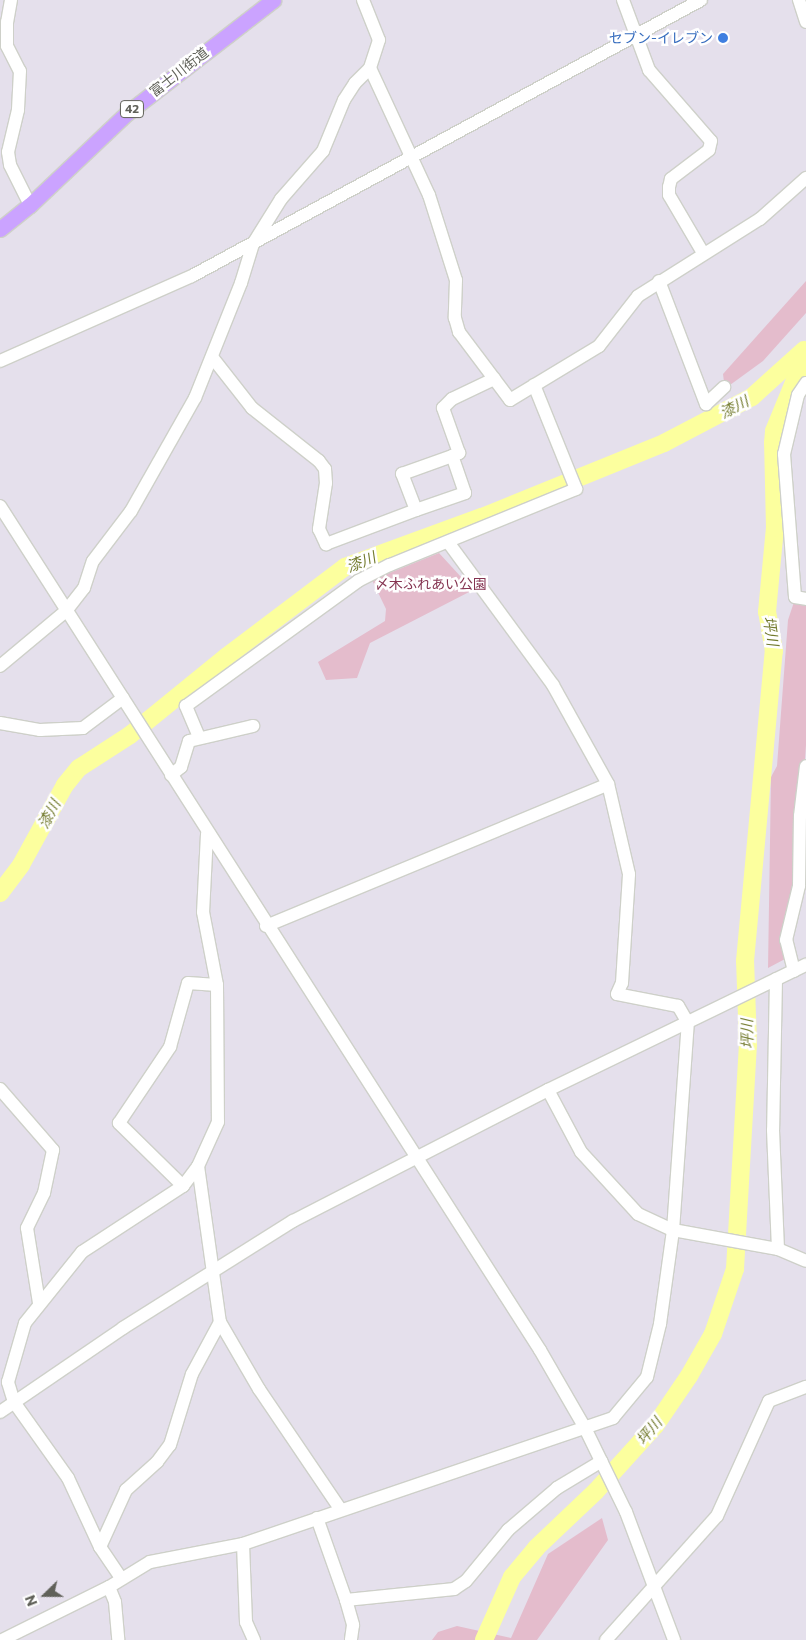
<!DOCTYPE html>
<meta charset="utf-8">
<style>
body{margin:0}
#map{position:relative;width:806px;height:1640px;overflow:hidden;background:#e5e0ec;font-family:Commissioner,"Noto Sans JP",sans-serif}
div>[style]{position:absolute}
.green>*{inset:0;background:#e4bccc}
.river>*{height:18px;margin:-9px;padding:0 9px;transform-origin:9px;border-radius:9px;background:#fcff9e}
.roads{filter:drop-shadow(1px 0 #ced0c9) drop-shadow(-1px 0 #ced0c9) drop-shadow(0 1px #ced0c9) drop-shadow(0 -1px #ced0c9)}
.minor>*{height:12px;margin:-6px;padding:0 6px;transform-origin:6px;border-radius:6px;background:#fff}
.major>*{height:15px;margin:-7.5px;padding:0 7.5px;transform-origin:7.5px;border-radius:7.5px;background:#cba3ff}
.dots>*{width:14px;height:14px;translate:-50% -50%;box-sizing:border-box;border:2px solid #fff;border-radius:50%}
span{translate:-50% -50%;white-space:nowrap;text-align:center;line-height:1.15;-webkit-text-stroke:5px #fff;paint-order:stroke}
.shield-label span{padding:1px 4px;background:#fff;border:1px solid;border-radius:4px;-webkit-text-stroke-width:0}
.shield-label{font-size:12px;color:#606159;font-weight:700}
.shop-label{font-size:14px;color:#366cbe}
.right{translate:-100% -50%;text-align:right}
.street-label{font-size:14px;color:#606159}
.park-label{font-size:14px;color:#853451}
.water-label{font-size:15px;color:#737b2e;font-style:italic}
.north{position:absolute;left:20px;top:1570px;width:50px;height:50px;-webkit-text-stroke:4px #fff;paint-order:stroke;rotate:248deg;font-size:14px;font-weight:700;line-height:20px;text-align:center;color:#606159}
.north::after{content:'';display:block;margin:auto;width:18px;height:22px;background:#606159;clip-path:polygon(50% 0,100% 100%,50% 72%,0 100%)}
</style>
<div id="map">
<div class="green">
<i style="clip-path:polygon(806px 281px,806px 313px,763px 361px,730px 385px,724px 382px,723px 374px)"></i>
<i style="clip-path:polygon(439px 553px,473px 590px,370px 643px,357px 678px,326px 680px,318px 662px,385px 621px,386px 609px,372px 580px)"></i>
<i style="clip-path:polygon(794px 602px,806px 604px,806px 745px,796px 886px,785px 959px,768px 968px,771px 777px,777px 766px,788px 620px)"></i>
<i style="clip-path:polygon(602px 1518px,608px 1540px,537px 1640px,432px 1640px,438px 1632px,457px 1626px,511px 1638px,548px 1554px)"></i>
</div>
<div class="river">
<i style="left:0;top:893px;width:35px;rotate:-53deg"></i>
<i style="left:21px;top:865px;width:91px;rotate:-61.2deg"></i>
<i style="left:65px;top:785px;width:22px;rotate:-51deg"></i>
<i style="left:79px;top:768px;width:61px;rotate:-32.9deg"></i>
<i style="left:130px;top:735px;width:124px;rotate:-39.1deg"></i>
<i style="left:226px;top:657px;width:149px;rotate:-37.1deg"></i>
<i style="left:345px;top:567px;width:146px;rotate:-20.1deg"></i>
<i style="left:482px;top:517px;width:196px;rotate:-22.1deg"></i>
<i style="left:664px;top:443px;width:99px;rotate:-27.6deg"></i>
<i style="left:752px;top:397px;width:70px;rotate:-42.1deg"></i>
<i style="left:484px;top:1640px;width:69px;rotate:-66deg"></i>
<i style="left:512px;top:1577px;width:38px;rotate:-50deg"></i>
<i style="left:536px;top:1548px;width:83px;rotate:-43.5deg"></i>
<i style="left:596px;top:1491px;width:88px;rotate:-47.8deg"></i>
<i style="left:655px;top:1426px;width:60px;rotate:-55.8deg"></i>
<i style="left:689px;top:1376px;width:48px;rotate:-60.3deg"></i>
<i style="left:713px;top:1334px;width:69px;rotate:-71.3deg"></i>
<i style="left:735px;top:1269px;width:224px;rotate:-86.7deg"></i>
<i style="left:748px;top:1045px;width:84px;rotate:-92deg"></i>
<i style="left:745px;top:961px;width:311px;rotate:-84.7deg"></i>
<i style="left:774px;top:651px;width:40px;rotate:-100deg"></i>
<i style="left:767px;top:612px;width:84px;rotate:-84.6deg"></i>
<i style="left:775px;top:528px;width:85px;rotate:-91.3deg"></i>
<i style="left:773px;top:443px;width:12px;rotate:-85deg"></i>
<i style="left:774px;top:431px;width:84px;rotate:-67.7deg"></i>
</div>
<div class="roads">
<div class="minor">
<i style="left:11px;top:0;width:22px;rotate:100deg"></i>
<i style="left:7px;top:22px;width:24px;rotate:90deg"></i>
<i style="left:7px;top:46px;width:28px;rotate:63deg"></i>
<i style="left:20px;top:71px;width:39px;rotate:93deg"></i>
<i style="left:18px;top:110px;width:43px;rotate:103.4deg"></i>
<i style="left:8px;top:152px;width:13px;rotate:81deg"></i>
<i style="left:10px;top:165px;width:45px;rotate:63.4deg"></i>
<i style="left:363px;top:0;width:43px;rotate:68.2deg"></i>
<i style="left:379px;top:40px;width:29px;rotate:108deg"></i>
<i style="left:370px;top:68px;width:140px;rotate:65.1deg"></i>
<i style="left:429px;top:195px;width:89px;rotate:72.4deg"></i>
<i style="left:456px;top:280px;width:38px;rotate:92deg"></i>
<i style="left:455px;top:318px;width:15px;rotate:74deg"></i>
<i style="left:459px;top:332px;width:85px;rotate:53.1deg"></i>
<i style="left:510px;top:400px;width:104px;rotate:-31.2deg"></i>
<i style="left:599px;top:346px;width:63px;rotate:-52deg"></i>
<i style="left:638px;top:296px;width:144px;rotate:-32.3deg"></i>
<i style="left:760px;top:219px;width:62px;rotate:-41.7deg"></i>
<i style="left:623px;top:0;width:75px;rotate:69.6deg"></i>
<i style="left:649px;top:70px;width:94px;rotate:48.9deg"></i>
<i style="left:711px;top:141px;width:9px;rotate:103deg"></i>
<i style="left:709px;top:150px;width:48px;rotate:142.7deg"></i>
<i style="left:671px;top:179px;width:8px;rotate:104deg"></i>
<i style="left:669px;top:187px;width:8px;rotate:90deg"></i>
<i style="left:669px;top:195px;width:67px;rotate:59.6deg"></i>
<i style="left:799px;top:0;width:23px;rotate:72deg"></i>
<i style="left:659px;top:281px;width:132px;rotate:69.1deg"></i>
<i style="left:706px;top:404px;width:25px;rotate:-43deg"></i>
<i style="left:212px;top:357px;width:65px;rotate:51.9deg"></i>
<i style="left:252px;top:408px;width:85px;rotate:38.3deg"></i>
<i style="left:319px;top:461px;width:10px;rotate:53deg"></i>
<i style="left:325px;top:469px;width:14px;rotate:86deg"></i>
<i style="left:326px;top:483px;width:47px;rotate:98.7deg"></i>
<i style="left:319px;top:529px;width:17px;rotate:65deg"></i>
<i style="left:326px;top:544px;width:96px;rotate:-20.7deg"></i>
<i style="left:416px;top:510px;width:39px;rotate:-111deg"></i>
<i style="left:402px;top:474px;width:53px;rotate:-19.8deg"></i>
<i style="left:0;top:361px;width:210px;rotate:-23.9deg"></i>
<i style="left:192px;top:276px;width:579px;rotate:-28.47deg"></i>
<i style="left:806px;top:383px;width:14px;rotate:124deg"></i>
<i style="left:798px;top:395px;width:61px;rotate:103.3deg"></i>
<i style="left:784px;top:454px;width:143px;rotate:85.6deg"></i>
<i style="left:795px;top:597px;width:11px;rotate:10deg"></i>
<i style="left:0;top:506px;width:1002px;rotate:57.39deg"></i>
<i style="left:540px;top:1350px;width:90px;rotate:60deg"></i>
<i style="left:585px;top:1428px;width:93px;rotate:64deg"></i>
<i style="left:626px;top:1512px;width:137px;rotate:69.4deg"></i>
<i style="left:416px;top:510px;width:52px;rotate:-19.1deg"></i>
<i style="left:465px;top:493px;width:39px;rotate:-109deg"></i>
<i style="left:452px;top:456px;width:8px;rotate:-23deg"></i>
<i style="left:459px;top:453px;width:48px;rotate:-109.6deg"></i>
<i style="left:443px;top:408px;width:13px;rotate:-45deg"></i>
<i style="left:452px;top:399px;width:47px;rotate:-25.5deg"></i>
<i style="left:0;top:666px;width:86px;rotate:-39.8deg"></i>
<i style="left:66px;top:611px;width:29px;rotate:-52deg"></i>
<i style="left:84px;top:588px;width:28px;rotate:-72deg"></i>
<i style="left:93px;top:561px;width:63px;rotate:-52.8deg"></i>
<i style="left:131px;top:511px;width:130px;rotate:-60.5deg"></i>
<i style="left:195px;top:398px;width:124px;rotate:-68.2deg"></i>
<i style="left:241px;top:283px;width:41px;rotate:-72.9deg"></i>
<i style="left:253px;top:244px;width:53px;rotate:-58.1deg"></i>
<i style="left:281px;top:199px;width:64px;rotate:-48.8deg"></i>
<i style="left:323px;top:151px;width:55px;rotate:-67.6deg"></i>
<i style="left:344px;top:100px;width:20px;rotate:-57deg"></i>
<i style="left:355px;top:83px;width:21px;rotate:-45deg"></i>
<i style="left:0;top:723px;width:41px;rotate:9.9deg"></i>
<i style="left:40px;top:730px;width:43px;rotate:-2.7deg"></i>
<i style="left:83px;top:728px;width:50px;rotate:-36.9deg"></i>
<i style="left:199px;top:737px;width:34px;rotate:-113deg"></i>
<i style="left:186px;top:706px;width:213px;rotate:-36deg"></i>
<i style="left:358px;top:581px;width:36px;rotate:-27deg"></i>
<i style="left:390px;top:565px;width:201px;rotate:-22.2deg"></i>
<i style="left:576px;top:489px;width:112px;rotate:-112deg"></i>
<i style="left:171px;top:775px;width:13px;rotate:-39deg"></i>
<i style="left:181px;top:767px;width:27px;rotate:-73deg"></i>
<i style="left:189px;top:741px;width:66px;rotate:-13.2deg"></i>
<i style="left:207px;top:834px;width:78px;rotate:92.9deg"></i>
<i style="left:203px;top:912px;width:74px;rotate:79.1deg"></i>
<i style="left:217px;top:985px;width:137px;rotate:89.6deg"></i>
<i style="left:218px;top:1122px;width:48px;rotate:114.4deg"></i>
<i style="left:198px;top:1166px;width:158px;rotate:82deg"></i>
<i style="left:220px;top:1322px;width:78px;rotate:59.8deg"></i>
<i style="left:259px;top:1389px;width:146px;rotate:55.9deg"></i>
<i style="left:266px;top:926px;width:370px;rotate:-22.5deg"></i>
<i style="left:794px;top:971px;width:32px;rotate:-104deg"></i>
<i style="left:786px;top:940px;width:56px;rotate:-76.5deg"></i>
<i style="left:799px;top:886px;width:70px;rotate:-89.2deg"></i>
<i style="left:800px;top:816px;width:50px;rotate:-83.2deg"></i>
<i style="left:776px;top:979px;width:151px;rotate:91.1deg"></i>
<i style="left:773px;top:1130px;width:119px;rotate:87.6deg"></i>
<i style="left:0;top:1089px;width:81px;rotate:49deg"></i>
<i style="left:53px;top:1150px;width:44px;rotate:101.8deg"></i>
<i style="left:44px;top:1193px;width:39px;rotate:116deg"></i>
<i style="left:27px;top:1228px;width:76px;rotate:80.9deg"></i>
<i style="left:548px;top:1090px;width:70px;rotate:62deg"></i>
<i style="left:581px;top:1152px;width:84px;rotate:47.4deg"></i>
<i style="left:638px;top:1214px;width:38px;rotate:25deg"></i>
<i style="left:673px;top:1230px;width:107px;rotate:10.3deg"></i>
<i style="left:778px;top:1249px;width:30px;rotate:23deg"></i>
<i style="left:183px;top:1186px;width:90px;rotate:-135.5deg"></i>
<i style="left:119px;top:1123px;width:92px;rotate:-56.1deg"></i>
<i style="left:170px;top:1047px;width:66px;rotate:-74.3deg"></i>
<i style="left:188px;top:983px;width:29px;rotate:4deg"></i>
<i style="left:0;top:1412px;width:149px;rotate:-34.3deg"></i>
<i style="left:123px;top:1328px;width:201px;rotate:-32.2deg"></i>
<i style="left:293px;top:1221px;width:287px;rotate:-27.2deg"></i>
<i style="left:548px;top:1090px;width:287px;rotate:-25.9deg"></i>
<i style="left:317px;top:1518px;width:87px;rotate:70.5deg"></i>
<i style="left:346px;top:1600px;width:26px;rotate:74deg"></i>
<i style="left:353px;top:1625px;width:15px;rotate:98deg"></i>
<i style="left:243px;top:1544px;width:78px;rotate:87.8deg"></i>
<i style="left:246px;top:1622px;width:20px;rotate:66deg"></i>
<i style="left:100px;top:1547px;width:63px;rotate:-65.5deg"></i>
<i style="left:126px;top:1490px;width:42px;rotate:-42.1deg"></i>
<i style="left:157px;top:1462px;width:21px;rotate:-53deg"></i>
<i style="left:170px;top:1445px;width:74px;rotate:-72.8deg"></i>
<i style="left:192px;top:1374px;width:59px;rotate:-61.7deg"></i>
<i style="left:121px;top:1578px;width:37px;rotate:-124deg"></i>
<i style="left:100px;top:1547px;width:76px;rotate:-114.9deg"></i>
<i style="left:68px;top:1478px;width:93px;rotate:-125.4deg"></i>
<i style="left:14px;top:1402px;width:21px;rotate:-107deg"></i>
<i style="left:8px;top:1382px;width:61px;rotate:-73.9deg"></i>
<i style="left:25px;top:1323px;width:91px;rotate:-51.2deg"></i>
<i style="left:82px;top:1252px;width:121px;rotate:-33.2deg"></i>
<i style="left:183px;top:1186px;width:25px;rotate:-53deg"></i>
<i style="left:109px;top:1587px;width:16px;rotate:68deg"></i>
<i style="left:115px;top:1602px;width:38px;rotate:85deg"></i>
<i style="left:346px;top:1600px;width:109px;rotate:-5.8deg"></i>
<i style="left:454px;top:1589px;width:14px;rotate:-34deg"></i>
<i style="left:466px;top:1581px;width:66px;rotate:-50.5deg"></i>
<i style="left:508px;top:1530px;width:65px;rotate:-40.6deg"></i>
<i style="left:557px;top:1488px;width:52px;rotate:-31deg"></i>
<i style="left:2px;top:1640px;width:119px;rotate:-26.4deg"></i>
<i style="left:109px;top:1587px;width:48px;rotate:-31.4deg"></i>
<i style="left:150px;top:1562px;width:95px;rotate:-11deg"></i>
<i style="left:243px;top:1544px;width:391px;rotate:-18.8deg"></i>
<i style="left:613px;top:1418px;width:53px;rotate:-50.3deg"></i>
<i style="left:647px;top:1377px;width:55px;rotate:-76.2deg"></i>
<i style="left:660px;top:1324px;width:95px;rotate:-82.1deg"></i>
<i style="left:673px;top:1230px;width:208px;rotate:-85.9deg"></i>
<i style="left:688px;top:1023px;width:20px;rotate:-120deg"></i>
<i style="left:678px;top:1006px;width:62px;rotate:-168.9deg"></i>
<i style="left:617px;top:994px;width:12px;rotate:-66deg"></i>
<i style="left:622px;top:983px;width:109px;rotate:-86.3deg"></i>
<i style="left:629px;top:874px;width:92px;rotate:-103.1deg"></i>
<i style="left:608px;top:784px;width:113px;rotate:-119.1deg"></i>
<i style="left:553px;top:685px;width:177px;rotate:-126.3deg"></i>
<i style="left:606px;top:1640px;width:166px;rotate:-48.2deg"></i>
<i style="left:717px;top:1516px;width:126px;rotate:-65.7deg"></i>
<i style="left:769px;top:1401px;width:40px;rotate:-21deg"></i>
</div>
<div class="major">
<i style="left:0;top:229px;width:38px;rotate:-39deg"></i>
<i style="left:30px;top:205px;width:134px;rotate:-43.5deg"></i>
<i style="left:127px;top:113px;width:185px;rotate:-37.7deg"></i>
</div>
</div>
<div class="dots">
<i style="left:723px;top:38px;background:#3f7fe0"></i>
</div>
<div class="shield-label">
<span style="left:132px;top:109px">42</span>
</div>
<div class="shop-label">
<span class="right" style="left:713px;top:38px">セブン-イレブン</span>
</div>
<div class="street-label">
<span style="left:179px;top:72px;rotate:-38deg">富士川街道</span>
</div>
<div class="park-label">
<span style="left:431px;top:584px">〆木ふれあい公園</span>
</div>
<div class="water-label">
<span style="left:734px;top:407px;rotate:-28deg">漆川</span>
<span style="left:361px;top:562px;rotate:-22deg">漆川</span>
<span style="left:771px;top:631px;rotate:82deg">坪川</span>
<span style="left:49px;top:814px;rotate:-62deg">漆川</span>
<span style="left:747px;top:1034px;rotate:-91deg">坪川</span>
<span style="left:649px;top:1431px;rotate:-50deg">坪川</span>
</div>
<div class="north">N</div>
</div>
